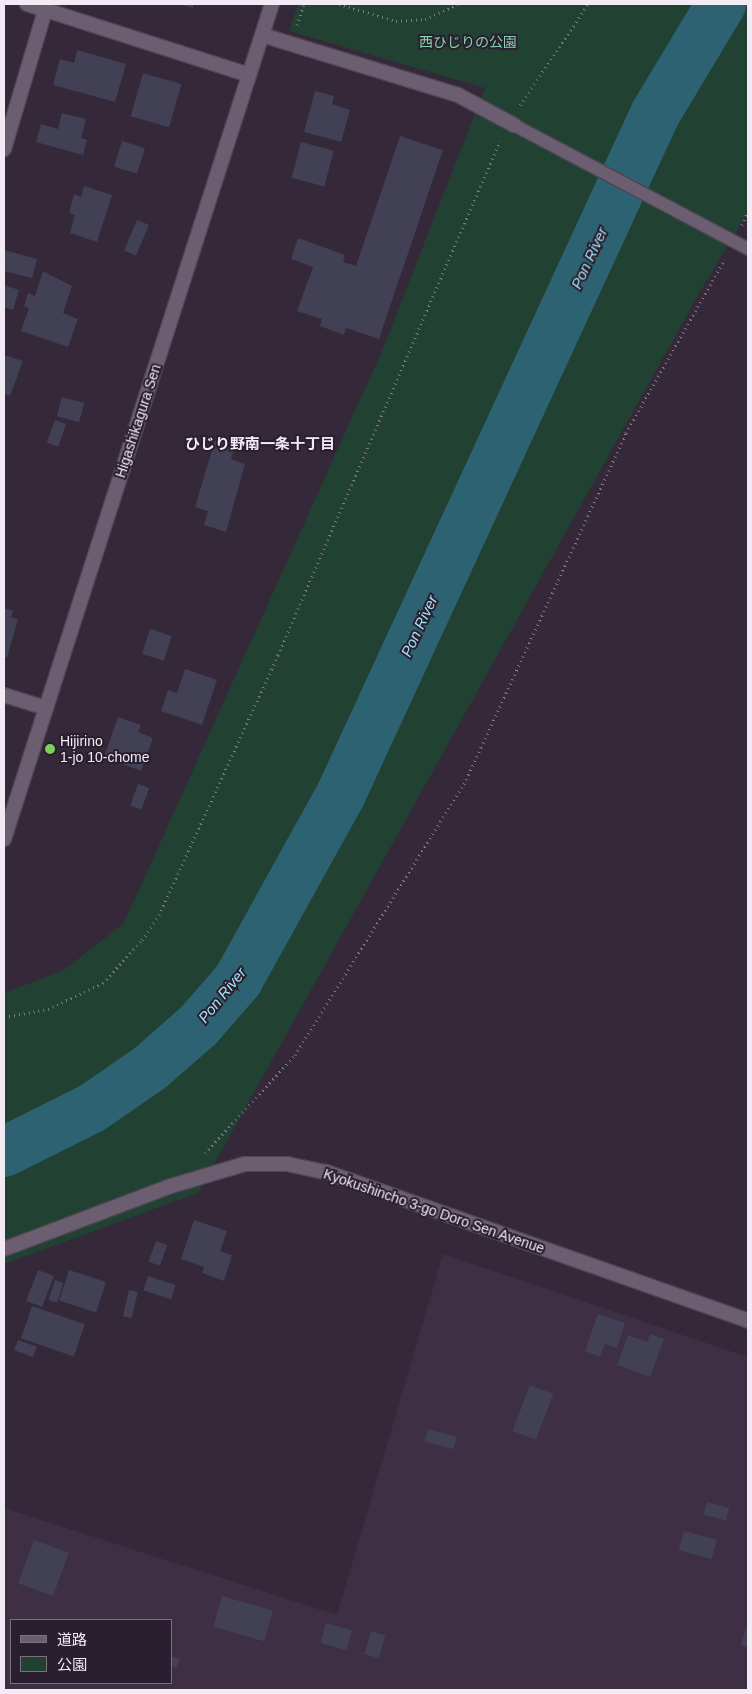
<!DOCTYPE html>
<meta charset="utf-8">
<style>
body{margin:0}
#map{position:relative;width:752px;height:1694px;overflow:hidden;background:#342839;font-family:Arial,"Noto Sans JP",sans-serif}
div>[style]{position:absolute}
.built>*{inset:0;background:#3f2f45}
.green>*{inset:0;background:#214233}
.river>*{height:50px;margin:-25px;padding:0 25px;transform-origin:25px;border-radius:25px;background:#2d6272}
.building>*{inset:0;background:#414054;transform-origin:0 0}
.path>*{height:3px;margin-top:-1.5px;transform-origin:0;background:repeating-linear-gradient(90deg,#817785 0 1px,transparent 0 5px)}
.roads{filter:drop-shadow(1px 0 #4f4553) drop-shadow(-1px 0 #4f4553) drop-shadow(0 1px #4f4553) drop-shadow(0 -1px #4f4553)}
.service>*{height:12px;margin:-6px;padding:0 6px;transform-origin:6px;border-radius:6px;background:#6b5e70}
.pedestrian>*{height:14px;margin:-7px;padding:0 7px;transform-origin:7px;border-radius:7px;background:#6b5e70}
.minor>*{height:14px;margin:-7px;padding:0 7px;transform-origin:7px;border-radius:7px;background:#6b5e70}
.tertiary>*{height:14px;margin:-7px;padding:0 7px;transform-origin:7px;border-radius:7px;background:#6b5e70}
.secondary>*{height:14px;margin:-7px;padding:0 7px;transform-origin:7px;border-radius:7px;background:#6b5e70}
.dots>*{width:14px;height:14px;translate:-50% -50%;box-sizing:border-box;border:2px solid #2a1f2e;border-radius:50%}
span{translate:-50% -50%;white-space:nowrap;text-align:center;line-height:1.15;-webkit-text-stroke:4px #2a1f2e;paint-order:stroke}
.park-label{font-size:14px;color:#87d2ae}
.street-label{font-size:14px;color:#f2eaf5}
.poi-label{font-size:14px;color:#f2eaf5}
.left{translate:0 -50%;text-align:left}
.water-label{font-size:15px;color:#a1e4fa;font-style:italic}
.neighbourhood-label{font-size:15px;color:#f2eaf5;font-weight:700}
.frame{position:absolute;inset:0;border:5px solid #f2eaf5;pointer-events:none}
.legend{position:absolute;left:10px;top:1619px;width:162px;height:65px;box-sizing:border-box;background:#2a1f2e;border:1px solid #7a707e;margin:0;padding:6px 9px;list-style:none;font-size:15px;color:#f2eaf5}
.legend li{display:flex;align-items:center;gap:10px;height:25px}
.legend b{width:25px;border:1px solid #7a707e}
</style>
<div id="map">
<div class="built">
<i style="clip-path:polygon(evenodd,443px 1254px,748px 1357px,748px 1690px,4px 1690px,4px 1508px,337px 1615px,443px 1254px,11px 1620px,171px 1620px,171px 1683px,11px 1683px,11px 1620px)"></i>
</div>
<div class="green">
<i style="clip-path:polygon(298px 4px,748px 4px,748px 212px,698px 295px,198px 1193px,4px 1264px,4px 993px,64px 970px,124px 923px,382px 351px,485px 88px,289px 31px)"></i>
</div>
<div class="river">
<i style="left:4px;top:1152px;width:98px;rotate:-26.6deg"></i>
<i style="left:92px;top:1108px;width:70px;rotate:-34.6deg"></i>
<i style="left:150px;top:1068px;width:65px;rotate:-41.3deg"></i>
<i style="left:199px;top:1025px;width:60px;rotate:-49.1deg"></i>
<i style="left:238px;top:980px;width:213px;rotate:-61deg"></i>
<i style="left:341px;top:794px;width:749px;rotate:-65.21deg"></i>
<i style="left:655px;top:114px;width:128px;rotate:-59deg"></i>
</div>
<div class="building">
<i style="clip-path:polygon(180px 4px,194px 4px,193px 8px)"></i>
<i style="clip-path:polygon(77px 50px,126px 64px,115px 102px,53px 85px,60px 59px,74px 63px)"></i>
<i style="left:143px;top:73px;width:40px;height:45px;rotate:16deg"></i>
<i style="clip-path:polygon(315px 91px,334px 96px,332px 104px,350px 110px,341px 142px,304px 132px)"></i>
<i style="clip-path:polygon(62px 113px,86px 119px,81px 138px,87px 140px,83px 155px,36px 142px,41px 124px,58px 129px)"></i>
<i style="clip-path:polygon(400px 136px,443px 150px,379px 339px,346px 328px,344px 335px,320px 326px,322px 319px,297px 311px,313px 267px,291px 259px,298px 238px,345px 255px,343px 262px,356px 266px)"></i>
<i style="left:122px;top:141px;width:24px;height:27px;rotate:17deg"></i>
<i style="left:301px;top:142px;width:34px;height:37px;rotate:15deg"></i>
<i style="clip-path:polygon(84px 186px,112px 195px,97px 242px,70px 233px,75px 215px,69px 213px,74px 194px,81px 197px)"></i>
<i style="left:137px;top:220px;width:13px;height:33px;rotate:23deg"></i>
<i style="clip-path:polygon(4px 250px,37px 259px,32px 278px,4px 271px)"></i>
<i style="clip-path:polygon(43px 271px,72px 286px,63px 313px,78px 319px,68px 347px,21px 331px,29px 308px,24px 306px,28px 293px,35px 296px)"></i>
<i style="clip-path:polygon(4px 285px,19px 290px,13px 310px,4px 307px)"></i>
<i style="clip-path:polygon(4px 355px,23px 361px,10px 396px,4px 394px)"></i>
<i style="left:62px;top:397px;width:23px;height:20px;rotate:15deg"></i>
<i style="left:55px;top:420px;width:12px;height:24px;rotate:20deg"></i>
<i style="clip-path:polygon(215px 440px,235px 446px,231px 459px,245px 464px,226px 532px,204px 525px,208px 511px,195px 507px)"></i>
<i style="clip-path:polygon(4px 608px,13px 611px,11px 617px,18px 619px,7px 658px,4px 657px)"></i>
<i style="left:150px;top:629px;width:23px;height:26px;rotate:18deg"></i>
<i style="clip-path:polygon(185px 669px,217px 680px,202px 725px,161px 711px,168px 690px,177px 693px)"></i>
<i style="clip-path:polygon(118px 717px,141px 725px,138px 732px,153px 738px,141px 771px,104px 757px)"></i>
<i style="left:138px;top:784px;width:12px;height:23px;rotate:20deg"></i>
<i style="clip-path:polygon(194px 1220px,227px 1231px,220px 1251px,232px 1255px,224px 1281px,202px 1273px,204px 1267px,181px 1259px)"></i>
<i style="left:156px;top:1241px;width:12px;height:22px;rotate:20deg"></i>
<i style="left:38px;top:1270px;width:17px;height:33px;rotate:21deg"></i>
<i style="left:69px;top:1270px;width:39px;height:32px;rotate:18deg"></i>
<i style="left:148px;top:1276px;width:29px;height:15px;rotate:18deg"></i>
<i style="left:55px;top:1280px;width:9px;height:21px;rotate:18deg"></i>
<i style="left:129px;top:1290px;width:9px;height:27px;rotate:13deg"></i>
<i style="left:32px;top:1306px;width:56px;height:34px;rotate:19deg"></i>
<i style="clip-path:polygon(598px 1314px,625px 1323px,617px 1348px,605px 1344px,600px 1357px,585px 1351px)"></i>
<i style="clip-path:polygon(650px 1334px,664px 1339px,650px 1377px,617px 1365px,628px 1335px,647px 1342px)"></i>
<i style="left:18px;top:1340px;width:20px;height:11px;rotate:20deg"></i>
<i style="left:530px;top:1385px;width:25px;height:49px;rotate:21deg"></i>
<i style="left:428px;top:1429px;width:30px;height:13px;rotate:15deg"></i>
<i style="left:707px;top:1502px;width:23px;height:13px;rotate:15deg"></i>
<i style="left:684px;top:1531px;width:34px;height:20px;rotate:15deg"></i>
<i style="left:34px;top:1540px;width:37px;height:46px;rotate:20deg"></i>
<i style="left:222px;top:1596px;width:53px;height:32px;rotate:16deg"></i>
<i style="clip-path:polygon(748px 1622px,748px 1648px,741px 1645px)"></i>
<i style="left:326px;top:1623px;width:27px;height:21px;rotate:15deg"></i>
<i style="left:371px;top:1631px;width:15px;height:24px;rotate:16deg"></i>
<i style="clip-path:polygon(171px 1656px,180px 1659px,176px 1668px,171px 1666px)"></i>
</div>
<div class="path">
<i style="left:339px;top:4px;width:59px;rotate:16.6deg"></i>
<i style="left:396px;top:21px;width:29px;rotate:-4deg"></i>
<i style="left:425px;top:19px;width:36px;rotate:-24deg"></i>
<i style="left:297px;top:25px;width:22px;rotate:-72deg"></i>
<i style="left:520px;top:105px;width:122px;rotate:-56deg"></i>
<i style="left:742px;top:225px;width:15px;rotate:-67deg"></i>
<i style="left:4px;top:1017px;width:45px;rotate:-10.3deg"></i>
<i style="left:48px;top:1009px;width:61px;rotate:-25.3deg"></i>
<i style="left:103px;top:983px;width:58px;rotate:-47.8deg"></i>
<i style="left:142px;top:940px;width:30px;rotate:-56deg"></i>
<i style="left:159px;top:915px;width:286px;rotate:-65.4deg"></i>
<i style="left:278px;top:655px;width:560px;rotate:-66.64deg"></i>
<i style="left:205px;top:1153px;width:133px;rotate:-47.4deg"></i>
<i style="left:295px;top:1055px;width:319px;rotate:-58.1deg"></i>
<i style="left:464px;top:784px;width:387px;rotate:-65.2deg"></i>
<i style="left:626px;top:433px;width:200px;rotate:-60.4deg"></i>
</div>
<div class="roads">
<div class="service">
<i style="left:514px;top:125px;width:265px;rotate:27.9deg"></i>
</div>
<div class="pedestrian">
<i style="left:4px;top:695px;width:44px;rotate:17.2deg"></i>
</div>
<div class="minor">
<i style="left:27px;top:4px;width:233px;rotate:17.7deg"></i>
<i style="left:262px;top:35px;width:205px;rotate:17deg"></i>
<i style="left:458px;top:95px;width:64px;rotate:28.2deg"></i>
<i style="left:4px;top:149px;width:151px;rotate:-73.5deg"></i>
</div>
<div class="tertiary">
<i style="left:4px;top:1249px;width:178px;rotate:-20.7deg"></i>
<i style="left:171px;top:1186px;width:77px;rotate:-16.6deg"></i>
<i style="left:245px;top:1164px;width:42px"></i>
<i style="left:287px;top:1164px;width:40px;rotate:12deg"></i>
<i style="left:326px;top:1172px;width:448px;rotate:19.4deg"></i>
</div>
<div class="secondary">
<i style="left:4px;top:839px;width:877px;rotate:-72.21deg"></i>
</div>
</div>
<div class="dots">
<i style="left:50px;top:749px;background:#7ad157"></i>
</div>
<div class="park-label">
<span style="left:468px;top:42px">西ひじりの公園</span>
</div>
<div class="street-label">
<span style="left:138px;top:421px;rotate:-72deg">Higashikagura Sen</span>
<span style="left:434px;top:1211px;rotate:19deg">Kyokushincho 3-go Doro Sen Avenue</span>
</div>
<div class="poi-label">
<span class="left" style="left:60px;top:749px">Hijirino<br>1-jo 10-chome</span>
</div>
<div class="water-label">
<span style="left:589px;top:258px;rotate:-65deg">Pon River</span>
<span style="left:419px;top:626px;rotate:-65deg">Pon River</span>
<span style="left:222px;top:995px;rotate:-51deg">Pon River</span>
</div>
<div class="neighbourhood-label">
<span style="left:260px;top:444px">ひじり野南一条十丁目</span>
</div>
<div class="frame"></div>
<ul class="legend">
<li><b style="height:6px;background:#6b5e70"></b>道路</li>
<li><b style="height:14px;background:#214233"></b>公園</li>
</ul>
</div>
